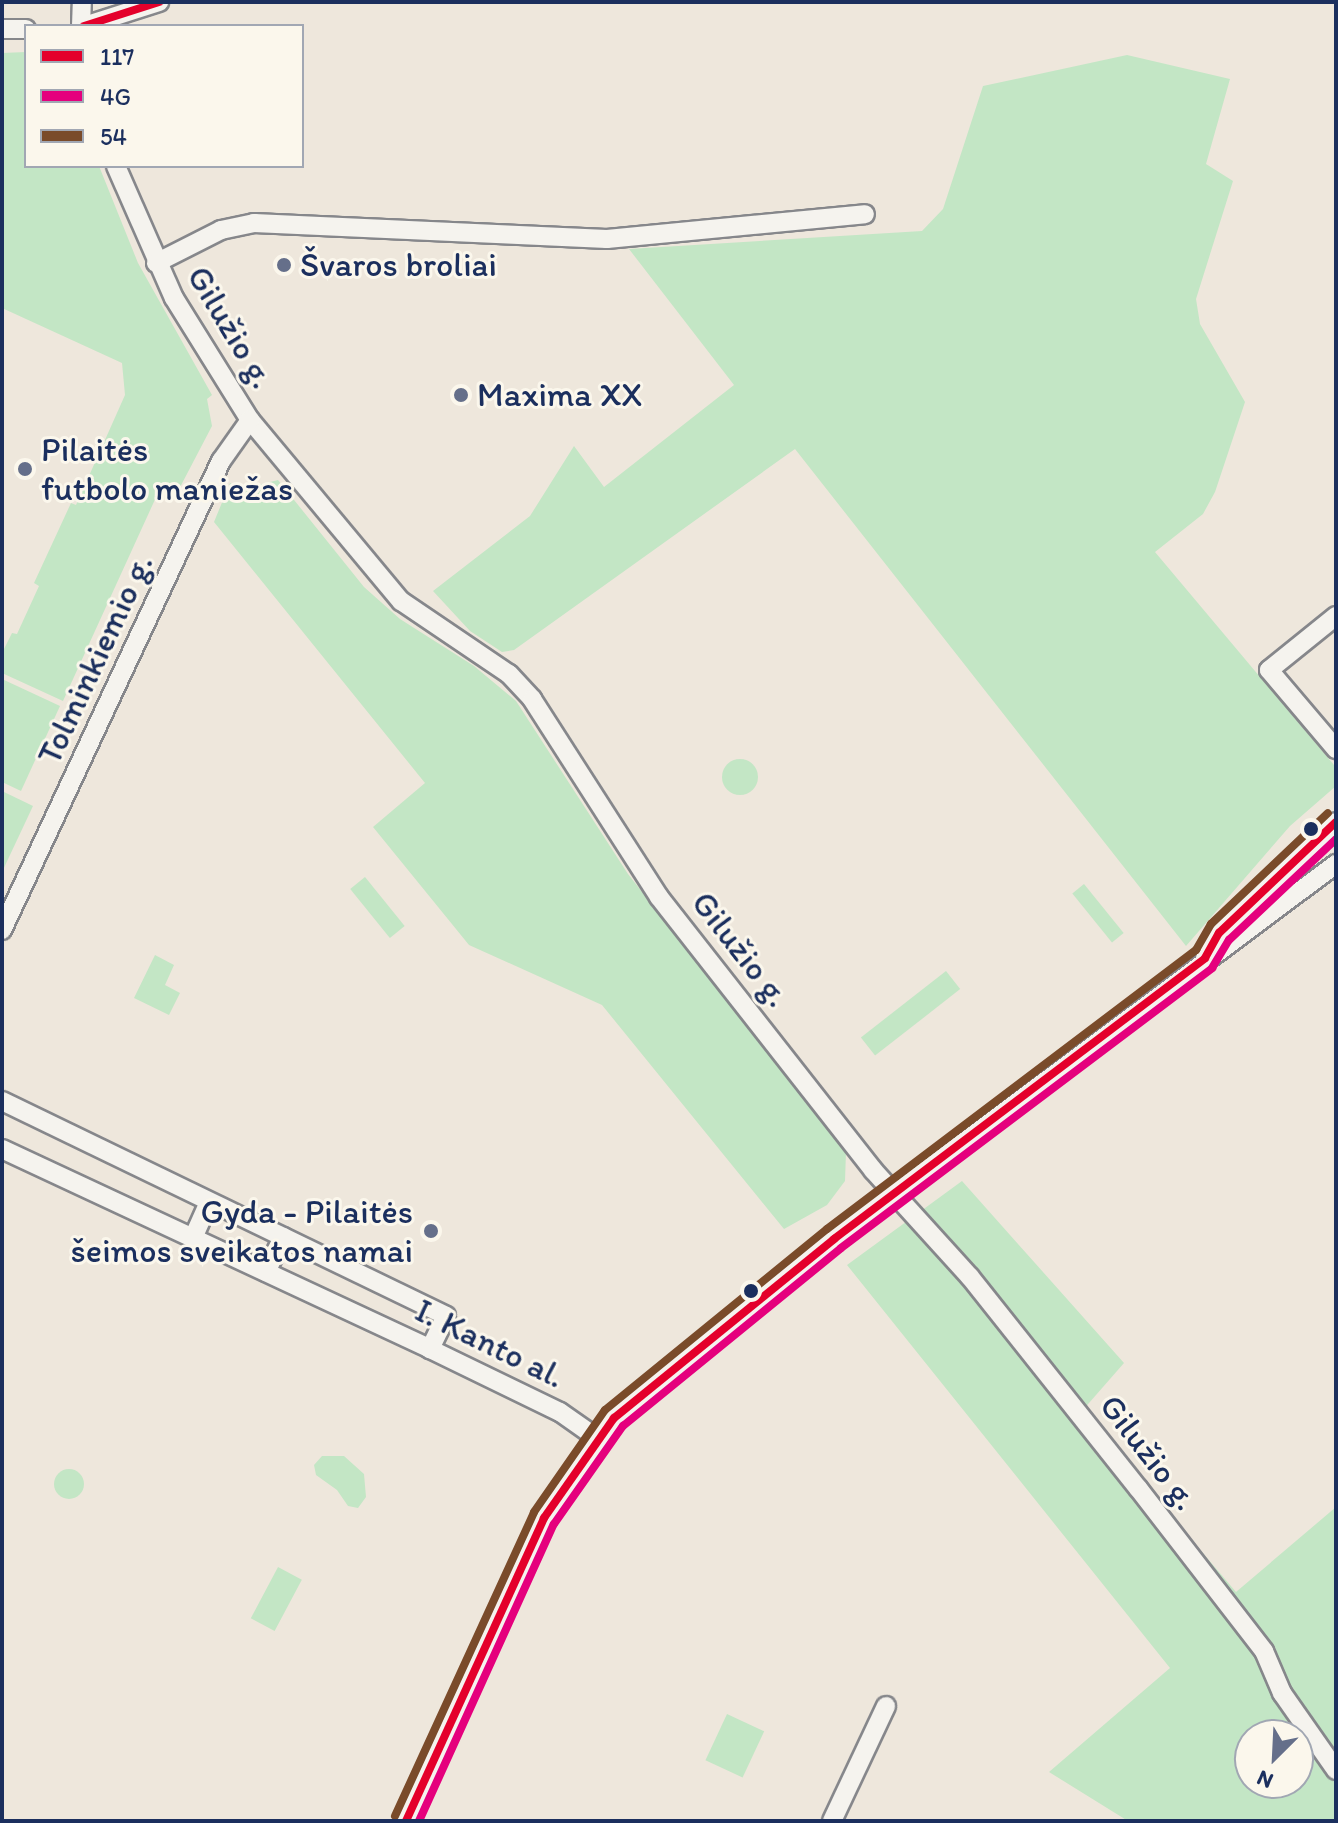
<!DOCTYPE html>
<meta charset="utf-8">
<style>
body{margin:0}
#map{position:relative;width:1338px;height:1823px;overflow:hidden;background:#eee7dc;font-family:Itim,sans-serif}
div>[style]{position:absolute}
.green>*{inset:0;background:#c3e6c5;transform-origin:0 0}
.round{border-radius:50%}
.roads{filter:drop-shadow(2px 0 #86878b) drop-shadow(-2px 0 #86878b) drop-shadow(0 2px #86878b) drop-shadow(0 -2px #86878b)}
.minor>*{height:18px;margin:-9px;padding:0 9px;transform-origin:9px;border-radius:9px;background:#f5f3ee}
.bus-1>*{height:8px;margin:-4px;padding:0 4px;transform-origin:4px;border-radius:4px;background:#e4002b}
.bus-2>*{height:8px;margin:-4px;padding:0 4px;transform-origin:4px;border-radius:4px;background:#e5007d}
.bus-3>*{height:8px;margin:-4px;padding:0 4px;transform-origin:4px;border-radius:4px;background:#7a4b2a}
.dots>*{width:22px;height:22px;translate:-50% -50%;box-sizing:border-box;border:4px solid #fbf7ec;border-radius:50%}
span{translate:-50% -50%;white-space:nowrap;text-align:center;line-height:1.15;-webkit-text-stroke:6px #fbf7ec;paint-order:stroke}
.poi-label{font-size:34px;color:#1b2f5e}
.left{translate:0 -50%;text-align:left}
.right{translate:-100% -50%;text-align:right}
.street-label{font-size:34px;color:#1b2f5e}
.frame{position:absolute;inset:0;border:4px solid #1b2f5e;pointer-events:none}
.legend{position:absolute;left:24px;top:24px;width:280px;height:144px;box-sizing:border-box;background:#fbf7ec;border:2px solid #a1a7b3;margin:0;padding:10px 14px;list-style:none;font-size:24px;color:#1b2f5e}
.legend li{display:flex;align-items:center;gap:16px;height:40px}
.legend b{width:40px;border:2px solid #a1a7b3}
.north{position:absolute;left:1234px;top:1719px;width:80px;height:80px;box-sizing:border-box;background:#fbf7ec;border:2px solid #a1a7b3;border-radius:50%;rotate:204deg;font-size:22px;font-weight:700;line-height:32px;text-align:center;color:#1b2f5e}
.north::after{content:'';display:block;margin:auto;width:28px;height:36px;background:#656f8a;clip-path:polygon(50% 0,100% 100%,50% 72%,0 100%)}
</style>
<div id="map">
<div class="green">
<i style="clip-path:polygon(26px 52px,26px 166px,99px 166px,138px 263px,212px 395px,207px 399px,212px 426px,177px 493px,163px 482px,63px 701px,2px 673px,2px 653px,12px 633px,17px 634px,39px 586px,34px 583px,71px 503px,76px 505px,125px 395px,122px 363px,2px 308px,2px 53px)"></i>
<i style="clip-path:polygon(1127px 55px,1230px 79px,1206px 164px,1233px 181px,1196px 299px,1200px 324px,1245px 402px,1215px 492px,1203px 514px,1155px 552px,1334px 765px,1336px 786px,1290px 826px,1186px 946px,795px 449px,514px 650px,502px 652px,470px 631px,433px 591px,530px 516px,574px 446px,604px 487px,734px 385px,629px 249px,922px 231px,943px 209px,983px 86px)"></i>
<i style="clip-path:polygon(278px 480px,364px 587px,400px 619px,474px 666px,516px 701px,628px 874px,846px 1152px,845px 1181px,827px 1205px,784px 1229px,602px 1005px,469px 945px,373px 827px,425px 783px,214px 522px,230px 483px,242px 489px)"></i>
<i style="clip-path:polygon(2px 679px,60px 706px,21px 791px,2px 782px)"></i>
<i class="round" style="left:722px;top:759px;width:36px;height:36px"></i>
<i style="clip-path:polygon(2px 791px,33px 806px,2px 872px)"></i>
<i style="left:365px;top:877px;width:63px;height:19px;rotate:51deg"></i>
<i style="left:1084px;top:884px;width:63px;height:15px;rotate:51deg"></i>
<i style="clip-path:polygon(155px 955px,174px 965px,165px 985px,180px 993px,169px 1015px,134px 998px)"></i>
<i style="left:946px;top:971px;width:23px;height:108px;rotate:52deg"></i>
<i style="clip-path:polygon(evenodd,962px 1181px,1124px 1363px,1082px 1411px,1236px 1592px,1336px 1507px,1336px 1821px,1128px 1821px,1049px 1772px,1170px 1668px,847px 1265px,962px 1181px,1250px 1735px,1298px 1735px,1298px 1783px,1250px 1783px,1250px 1735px)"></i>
<i style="clip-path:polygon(322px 1456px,344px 1456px,364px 1474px,366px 1497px,358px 1508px,348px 1506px,337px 1490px,316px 1475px,314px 1465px)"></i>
<i class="round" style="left:54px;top:1469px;width:30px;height:30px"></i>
<i style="left:278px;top:1567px;width:27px;height:58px;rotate:28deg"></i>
<i style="left:727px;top:1714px;width:41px;height:51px;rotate:25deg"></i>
</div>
<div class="roads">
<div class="minor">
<i style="left:81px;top:26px;width:24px;rotate:-88deg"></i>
<i style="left:84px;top:26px;width:79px;rotate:-17.7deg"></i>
<i style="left:2px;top:29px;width:24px"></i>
<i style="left:116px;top:166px;width:144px;rotate:66.3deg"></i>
<i style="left:174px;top:298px;width:144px;rotate:58.1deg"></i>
<i style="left:250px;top:420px;width:236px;rotate:50.2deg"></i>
<i style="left:401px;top:601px;width:130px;rotate:34.1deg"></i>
<i style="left:509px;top:674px;width:34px;rotate:47deg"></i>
<i style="left:532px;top:699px;width:235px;rotate:57.3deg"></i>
<i style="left:659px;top:897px;width:347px;rotate:51.9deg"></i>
<i style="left:873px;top:1170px;width:144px;rotate:47.8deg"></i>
<i style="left:970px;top:1277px;width:270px;rotate:51.5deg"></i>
<i style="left:1138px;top:1488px;width:206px;rotate:52.3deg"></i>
<i style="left:1264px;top:1651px;width:46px;rotate:66.8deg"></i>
<i style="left:1282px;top:1693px;width:94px;rotate:55deg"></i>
<i style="left:156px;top:263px;width:73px;rotate:-26.9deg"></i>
<i style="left:221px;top:230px;width:34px;rotate:-12deg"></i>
<i style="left:254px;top:223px;width:353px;rotate:2.6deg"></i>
<i style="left:607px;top:239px;width:259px;rotate:-5.5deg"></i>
<i style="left:1336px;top:616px;width:86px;rotate:141.1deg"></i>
<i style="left:1269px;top:670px;width:104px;rotate:49.7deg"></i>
<i style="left:2px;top:930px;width:518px;rotate:-64.97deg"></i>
<i style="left:221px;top:461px;width:50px;rotate:-54.7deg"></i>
<i style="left:1205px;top:958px;width:29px;rotate:-61deg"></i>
<i style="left:1219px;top:933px;width:161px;rotate:-43.5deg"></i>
<i style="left:2px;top:1101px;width:493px;rotate:25.8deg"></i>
<i style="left:446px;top:1316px;width:37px;rotate:116deg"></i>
<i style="left:2px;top:1149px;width:472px;rotate:25deg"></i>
<i style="left:430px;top:1349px;width:144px;rotate:25.9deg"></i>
<i style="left:560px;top:1412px;width:45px;rotate:35.1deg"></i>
<i style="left:193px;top:1238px;width:39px;rotate:-66deg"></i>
<i style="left:266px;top:1272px;width:39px;rotate:-64deg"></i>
<i style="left:406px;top:1821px;width:333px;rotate:-65.5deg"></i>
<i style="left:544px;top:1518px;width:122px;rotate:-55deg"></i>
<i style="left:614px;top:1418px;width:284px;rotate:-39.1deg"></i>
<i style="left:834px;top:1239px;width:627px;rotate:-36.76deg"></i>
<i style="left:832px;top:1821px;width:127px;rotate:-64.8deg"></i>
</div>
</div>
<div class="bus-1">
<i style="left:84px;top:26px;width:79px;rotate:-17.7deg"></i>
<i style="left:406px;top:1821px;width:333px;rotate:-65.5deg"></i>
<i style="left:544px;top:1518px;width:122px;rotate:-55deg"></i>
<i style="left:614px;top:1418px;width:284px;rotate:-39.1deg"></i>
<i style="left:834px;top:1239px;width:465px;rotate:-37.1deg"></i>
<i style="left:1205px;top:958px;width:29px;rotate:-61deg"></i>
<i style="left:1219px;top:933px;width:161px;rotate:-43.5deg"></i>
</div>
<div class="bus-2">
<i style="left:419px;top:1821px;width:326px;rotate:-65.6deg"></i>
<i style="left:554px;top:1524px;width:120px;rotate:-54.9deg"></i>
<i style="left:623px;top:1426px;width:281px;rotate:-39.2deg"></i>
<i style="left:841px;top:1248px;width:465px;rotate:-37deg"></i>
<i style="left:1212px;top:968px;width:33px;rotate:-59deg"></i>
<i style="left:1229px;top:940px;width:147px;rotate:-43.3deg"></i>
</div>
<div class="bus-3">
<i style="left:395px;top:1816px;width:334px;rotate:-65.4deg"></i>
<i style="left:534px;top:1512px;width:124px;rotate:-55.2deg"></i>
<i style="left:605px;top:1410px;width:286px;rotate:-39.2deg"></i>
<i style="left:827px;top:1229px;width:463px;rotate:-37.1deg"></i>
<i style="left:1196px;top:950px;width:30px;rotate:-60deg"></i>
<i style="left:1211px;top:924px;width:161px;rotate:-43.5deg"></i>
</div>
<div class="dots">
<i style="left:284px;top:265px;background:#656f8a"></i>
<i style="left:461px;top:395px;background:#656f8a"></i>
<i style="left:25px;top:469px;background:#656f8a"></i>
<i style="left:1311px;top:829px;background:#1b2f5e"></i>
<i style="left:431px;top:1231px;background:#656f8a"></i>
<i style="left:751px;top:1291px;background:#1b2f5e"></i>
</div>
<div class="poi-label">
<span class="left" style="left:300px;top:265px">Švaros broliai</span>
<span class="left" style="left:477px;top:395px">Maxima XX</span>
<span class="left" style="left:41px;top:469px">Pilaitės<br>futbolo maniežas</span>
<span class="right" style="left:413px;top:1231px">Gyda - Pilaitės<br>šeimos sveikatos namai</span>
</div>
<div class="street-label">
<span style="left:231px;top:327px;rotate:59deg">Gilužio g.</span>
<span style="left:95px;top:659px;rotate:-65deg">Tolminkiemio g.</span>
<span style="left:741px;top:949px;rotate:52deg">Gilužio g.</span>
<span style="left:490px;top:1343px;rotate:26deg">I. Kanto al.</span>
<span style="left:1149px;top:1452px;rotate:52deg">Gilužio g.</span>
</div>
<div class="frame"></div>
<ul class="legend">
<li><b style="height:10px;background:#e4002b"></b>117</li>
<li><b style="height:10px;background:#e5007d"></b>4G</li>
<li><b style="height:10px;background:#7a4b2a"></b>54</li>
</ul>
<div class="north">N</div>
</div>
